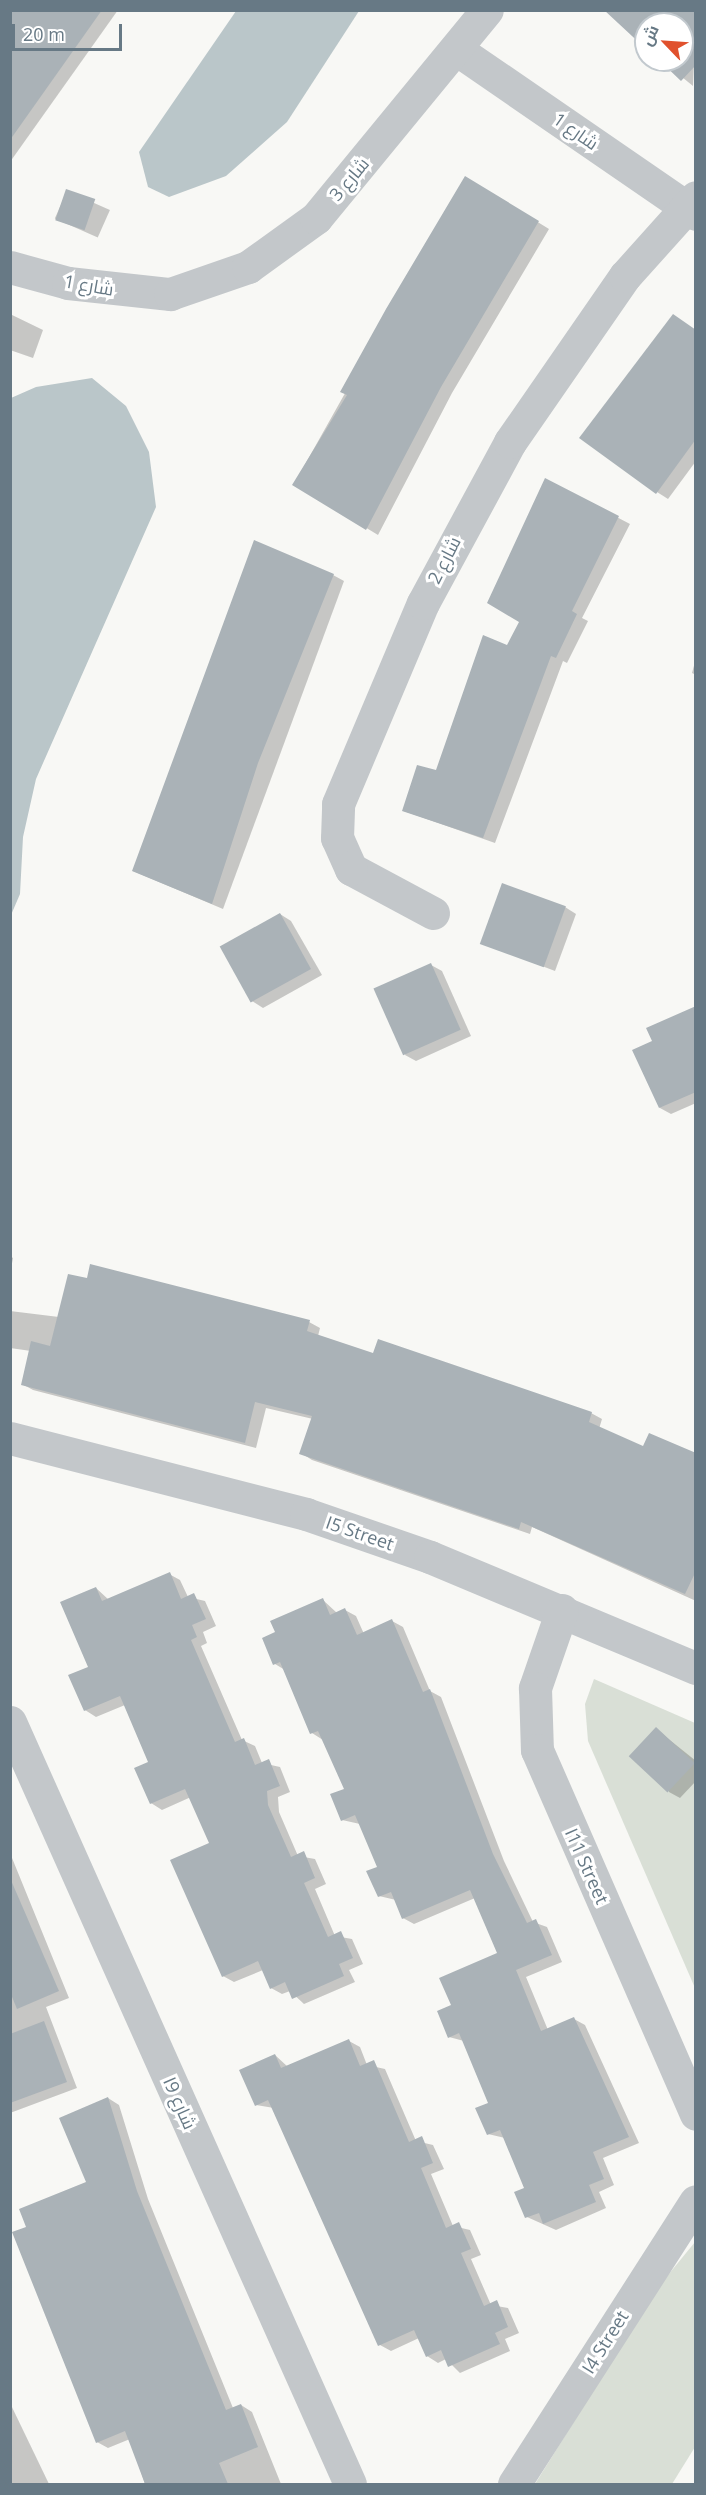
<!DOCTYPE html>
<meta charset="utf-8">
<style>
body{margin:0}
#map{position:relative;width:706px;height:2495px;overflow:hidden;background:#f8f8f5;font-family:"Open Sans",Cairo,sans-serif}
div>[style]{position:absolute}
.green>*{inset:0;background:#d9dfd6}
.water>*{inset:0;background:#bac6c9}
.shadow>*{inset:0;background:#0003;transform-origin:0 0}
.building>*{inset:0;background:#aab2b7;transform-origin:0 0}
.minor>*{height:33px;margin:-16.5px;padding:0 16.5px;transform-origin:16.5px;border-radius:16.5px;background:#c3c7ca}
span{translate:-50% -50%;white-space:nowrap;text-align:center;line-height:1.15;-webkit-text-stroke:6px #fff;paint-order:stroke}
.street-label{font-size:18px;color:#677985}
.frame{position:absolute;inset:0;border:12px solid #677985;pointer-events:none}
.north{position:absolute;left:634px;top:12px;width:60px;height:60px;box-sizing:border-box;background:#fff;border:2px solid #c2c9ce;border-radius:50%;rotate:295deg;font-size:16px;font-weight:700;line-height:24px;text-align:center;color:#677985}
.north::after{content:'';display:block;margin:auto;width:21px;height:27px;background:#e0512d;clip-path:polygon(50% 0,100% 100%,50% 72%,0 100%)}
.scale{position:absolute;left:12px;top:24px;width:110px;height:27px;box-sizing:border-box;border:3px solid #677985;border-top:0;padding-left:8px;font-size:18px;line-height:21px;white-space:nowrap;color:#677985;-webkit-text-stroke:4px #fff;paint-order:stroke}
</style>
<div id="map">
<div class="green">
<i style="clip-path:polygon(594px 1679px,695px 1723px,695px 1988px,588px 1741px,585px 1704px)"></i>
<i style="clip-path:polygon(695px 2242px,695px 2447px,672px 2484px,535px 2484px,655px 2291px)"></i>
</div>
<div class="water">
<i style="clip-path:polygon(236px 11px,359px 11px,287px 122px,226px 176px,169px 197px,148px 187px,139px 152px)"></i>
<i style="clip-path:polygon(92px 378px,126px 406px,149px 452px,156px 507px,36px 779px,23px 837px,20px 894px,11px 915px,11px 398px,36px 387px)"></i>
</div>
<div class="shadow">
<i style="clip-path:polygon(10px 10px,118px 10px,10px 162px)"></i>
<i style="clip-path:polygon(630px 10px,696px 16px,693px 86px,661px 60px,682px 60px,682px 24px,646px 24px,646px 47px)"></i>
<i style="clip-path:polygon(466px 178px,549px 229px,452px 393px,378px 535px,294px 484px)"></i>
<i style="left:67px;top:191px;width:47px;height:30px;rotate:24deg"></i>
<i style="clip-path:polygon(10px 314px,43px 330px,33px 358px,10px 350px)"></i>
<i style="clip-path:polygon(696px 330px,696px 461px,668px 499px,657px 492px)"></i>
<i style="clip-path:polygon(546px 480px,630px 524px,582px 618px,588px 621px,567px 663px,563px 661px,495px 843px,404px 811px,437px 772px,521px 622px)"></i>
<i style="clip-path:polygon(333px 575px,344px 581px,223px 909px,133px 871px)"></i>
<i style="clip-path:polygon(696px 658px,696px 675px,692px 673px)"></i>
<i style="clip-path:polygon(565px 907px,576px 914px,555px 971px,482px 943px)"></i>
<i style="clip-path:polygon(280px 914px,291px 921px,322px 975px,263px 1008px,252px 1001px)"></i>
<i style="clip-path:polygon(431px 965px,442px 971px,471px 1036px,416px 1061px,405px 1055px)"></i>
<i style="clip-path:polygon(696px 1008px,696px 1103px,671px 1114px,660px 1108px,654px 1042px)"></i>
<i style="clip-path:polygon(10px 1256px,13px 1258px,10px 1274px)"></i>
<i style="clip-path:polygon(92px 1266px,309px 1322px,320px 1328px,318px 1336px,374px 1355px,379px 1341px,591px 1413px,602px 1419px,599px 1429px,644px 1448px,696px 1455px,696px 1601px,532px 1527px,530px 1534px,312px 1460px,301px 1453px,313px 1419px,266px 1408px,256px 1448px,33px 1390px,22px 1384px,31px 1351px,10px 1348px,10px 1311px,59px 1317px,88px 1280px)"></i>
<i style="clip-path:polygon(169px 1574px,180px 1580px,188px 1597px,205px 1601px,216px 1626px,203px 1632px,207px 1643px,201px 1646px,242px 1740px,255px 1746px,262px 1763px,280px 1767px,290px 1792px,278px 1797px,279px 1812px,298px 1856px,315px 1859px,326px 1884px,315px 1889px,335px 1936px,352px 1939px,363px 1964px,349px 1970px,355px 1982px,304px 2004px,290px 1991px,282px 1994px,271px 1988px,263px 1970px,234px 1982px,223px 1976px,211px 1844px,191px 1797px,162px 1810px,151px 1803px,150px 1763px,125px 1705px,96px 1717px,85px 1710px,96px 1588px,109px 1600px)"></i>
<i style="clip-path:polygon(323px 1600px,337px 1613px,345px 1610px,356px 1616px,364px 1634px,392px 1621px,403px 1627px,430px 1691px,441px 1697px,504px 1861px,533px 1922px,547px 1927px,562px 1962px,526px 1977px,548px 2030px,574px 2019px,585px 2025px,639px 2143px,603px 2158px,614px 2185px,599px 2192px,606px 2208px,556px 2230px,527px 2217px,526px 2188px,505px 2138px,488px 2134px,490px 2104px,464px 2041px,449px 2037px,453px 2006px,498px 1954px,475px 1898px,414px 1924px,403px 1918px,396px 1900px,379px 1896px,379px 1867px,360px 1824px,342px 1820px,346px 1789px,323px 1740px,312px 1733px,285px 1670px,275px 1664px,277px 1633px)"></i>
<i style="clip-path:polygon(656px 1729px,696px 1761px,696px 1781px,680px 1798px,669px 1792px)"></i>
<i style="clip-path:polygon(10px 1853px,69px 1998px,46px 2007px,77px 2088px,10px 2113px)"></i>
<i style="clip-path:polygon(349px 2041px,360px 2047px,367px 2065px,385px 2069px,416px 2141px,433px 2145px,444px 2169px,431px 2174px,453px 2226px,470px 2230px,481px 2255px,471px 2259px,491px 2305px,508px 2308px,519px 2333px,505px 2339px,510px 2351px,460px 2373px,446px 2359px,438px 2363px,427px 2356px,419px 2338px,391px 2351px,380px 2345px,274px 2108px,256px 2105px,275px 2055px,288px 2067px)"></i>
<i style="clip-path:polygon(108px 2098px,119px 2105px,148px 2199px,233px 2408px,241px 2405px,252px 2412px,281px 2484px,145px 2484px,130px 2439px,108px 2448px,97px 2442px,28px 2228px,88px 2182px)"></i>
<i style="clip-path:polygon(10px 2403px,49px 2484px,10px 2484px)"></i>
</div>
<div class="building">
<i style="clip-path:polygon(10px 10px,102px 10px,10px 140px)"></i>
<i style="clip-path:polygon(604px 10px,696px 10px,696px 65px,681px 81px,659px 60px,682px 60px,682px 24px,646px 24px,646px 49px)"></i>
<i style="clip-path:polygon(465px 176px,539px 221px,441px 387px,366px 530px,292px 485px,347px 395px,340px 392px,386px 309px)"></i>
<i style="left:66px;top:189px;width:31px;height:33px;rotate:19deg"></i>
<i style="clip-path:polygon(673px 314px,696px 330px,696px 439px,656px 494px,579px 438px)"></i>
<i style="clip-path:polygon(545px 478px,619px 516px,572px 611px,577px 614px,556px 658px,551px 656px,483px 838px,402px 811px,417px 765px,436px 770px,483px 635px,507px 645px,519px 622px,487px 603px)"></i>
<i style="clip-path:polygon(254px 540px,334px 574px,258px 763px,212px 904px,132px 871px)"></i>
<i style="left:502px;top:883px;width:68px;height:65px;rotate:20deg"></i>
<i style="left:280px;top:913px;width:64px;height:69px;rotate:61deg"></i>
<i style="left:431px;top:963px;width:73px;height:63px;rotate:66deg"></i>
<i style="clip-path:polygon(696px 1006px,696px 1092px,659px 1108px,632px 1050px,652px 1041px,646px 1028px)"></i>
<i style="clip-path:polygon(90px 1264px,310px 1320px,307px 1331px,373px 1353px,378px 1339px,592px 1412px,589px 1422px,643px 1446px,649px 1433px,696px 1453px,696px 1571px,685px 1594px,521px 1522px,519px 1529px,299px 1454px,312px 1416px,255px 1402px,245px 1443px,21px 1385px,31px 1341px,50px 1346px,68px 1274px,87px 1278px)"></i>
<i style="clip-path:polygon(170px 1572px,181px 1599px,194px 1593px,206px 1619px,192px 1625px,197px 1637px,191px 1640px,235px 1742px,244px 1738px,255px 1765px,269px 1759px,280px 1786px,267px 1791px,268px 1805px,291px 1857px,304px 1851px,315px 1878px,304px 1883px,328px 1937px,341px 1931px,353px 1958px,339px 1964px,344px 1976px,292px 1999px,285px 1982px,270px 1989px,258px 1961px,222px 1977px,170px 1860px,209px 1843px,185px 1789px,150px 1804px,134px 1768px,148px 1762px,120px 1696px,84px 1711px,68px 1675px,88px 1667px,60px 1602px,96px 1587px,102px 1601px)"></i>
<i style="clip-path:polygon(323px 1598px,330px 1615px,345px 1608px,357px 1635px,392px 1619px,423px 1692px,430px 1689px,493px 1854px,527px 1923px,536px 1919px,552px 1955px,516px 1970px,541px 2031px,574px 2017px,629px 2137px,593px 2152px,604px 2179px,589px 2185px,596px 2202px,543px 2224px,539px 2213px,525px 2218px,514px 2192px,524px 2188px,500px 2130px,487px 2135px,475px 2108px,488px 2103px,459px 2033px,448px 2038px,437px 2011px,451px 2005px,439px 1978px,497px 1953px,470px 1890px,402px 1919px,391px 1892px,378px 1897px,366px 1871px,377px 1867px,355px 1815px,341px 1821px,330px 1794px,344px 1789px,318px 1731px,310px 1734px,280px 1662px,273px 1665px,262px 1638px,275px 1632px,270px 1621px)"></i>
<i style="left:656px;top:1727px;width:53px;height:40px;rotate:43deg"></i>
<i style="clip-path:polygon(10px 1878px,59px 1991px,17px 2009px,10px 1992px)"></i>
<i style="clip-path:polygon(44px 2021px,67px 2082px,10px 2103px,10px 2034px)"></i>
<i style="clip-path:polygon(349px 2039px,360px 2066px,374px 2060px,409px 2142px,422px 2136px,433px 2163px,421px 2168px,446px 2228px,459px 2222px,471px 2249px,461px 2253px,484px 2306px,497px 2300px,508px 2327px,495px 2333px,500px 2344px,448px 2367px,441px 2350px,426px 2357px,414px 2330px,378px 2346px,268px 2100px,255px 2106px,239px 2070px,275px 2054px,281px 2068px)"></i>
<i style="clip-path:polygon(108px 2097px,137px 2191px,226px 2410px,241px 2404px,258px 2447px,219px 2463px,228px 2484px,145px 2484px,125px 2431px,96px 2443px,12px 2232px,26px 2227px,19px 2209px,86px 2182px,59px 2118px)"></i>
</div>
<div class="minor">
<i style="left:456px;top:49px;width:291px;rotate:34.5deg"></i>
<i style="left:10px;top:267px;width:60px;rotate:15.4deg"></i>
<i style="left:68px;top:283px;width:103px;rotate:6.2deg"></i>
<i style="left:170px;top:294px;width:83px;rotate:-19.1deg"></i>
<i style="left:248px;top:267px;width:84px;rotate:-35.8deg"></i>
<i style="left:316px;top:218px;width:269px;rotate:-50.6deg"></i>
<i style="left:433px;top:913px;width:93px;rotate:-151.8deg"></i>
<i style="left:351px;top:869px;width:34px;rotate:-114deg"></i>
<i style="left:337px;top:838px;width:34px;rotate:-88deg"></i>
<i style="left:338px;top:804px;width:218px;rotate:-67.1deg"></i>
<i style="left:423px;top:603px;width:183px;rotate:-61.6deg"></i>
<i style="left:510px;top:442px;width:202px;rotate:-55.3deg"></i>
<i style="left:625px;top:276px;width:106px;rotate:-48.1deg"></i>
<i style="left:10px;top:1438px;width:306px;rotate:14.4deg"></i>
<i style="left:306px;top:1514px;width:131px;rotate:19.1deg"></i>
<i style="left:430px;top:1557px;width:288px;rotate:22.7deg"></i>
<i style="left:562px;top:1610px;width:83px;rotate:109.1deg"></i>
<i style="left:535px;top:1688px;width:62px;rotate:88.2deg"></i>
<i style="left:537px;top:1750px;width:397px;rotate:66.4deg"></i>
<i style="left:10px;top:1722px;width:834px;rotate:65.95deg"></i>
<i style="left:514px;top:2484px;width:336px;rotate:-57.3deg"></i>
</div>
<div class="street-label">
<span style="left:576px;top:131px;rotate:35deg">شارع 1</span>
<span style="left:349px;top:179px;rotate:-50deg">شارع 3</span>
<span style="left:89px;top:285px;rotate:10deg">شارع 1</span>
<span style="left:444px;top:560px;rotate:-63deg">شارع 2</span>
<span style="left:360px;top:1533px;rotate:19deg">I5 Street</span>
<span style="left:587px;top:1866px;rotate:66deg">I11 Street</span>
<span style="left:180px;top:2103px;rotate:66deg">I9 شارع</span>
<span style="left:605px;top:2342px;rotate:-58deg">I4 Street</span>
</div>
<div class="frame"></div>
<div class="north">ش</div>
<div class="scale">20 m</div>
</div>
